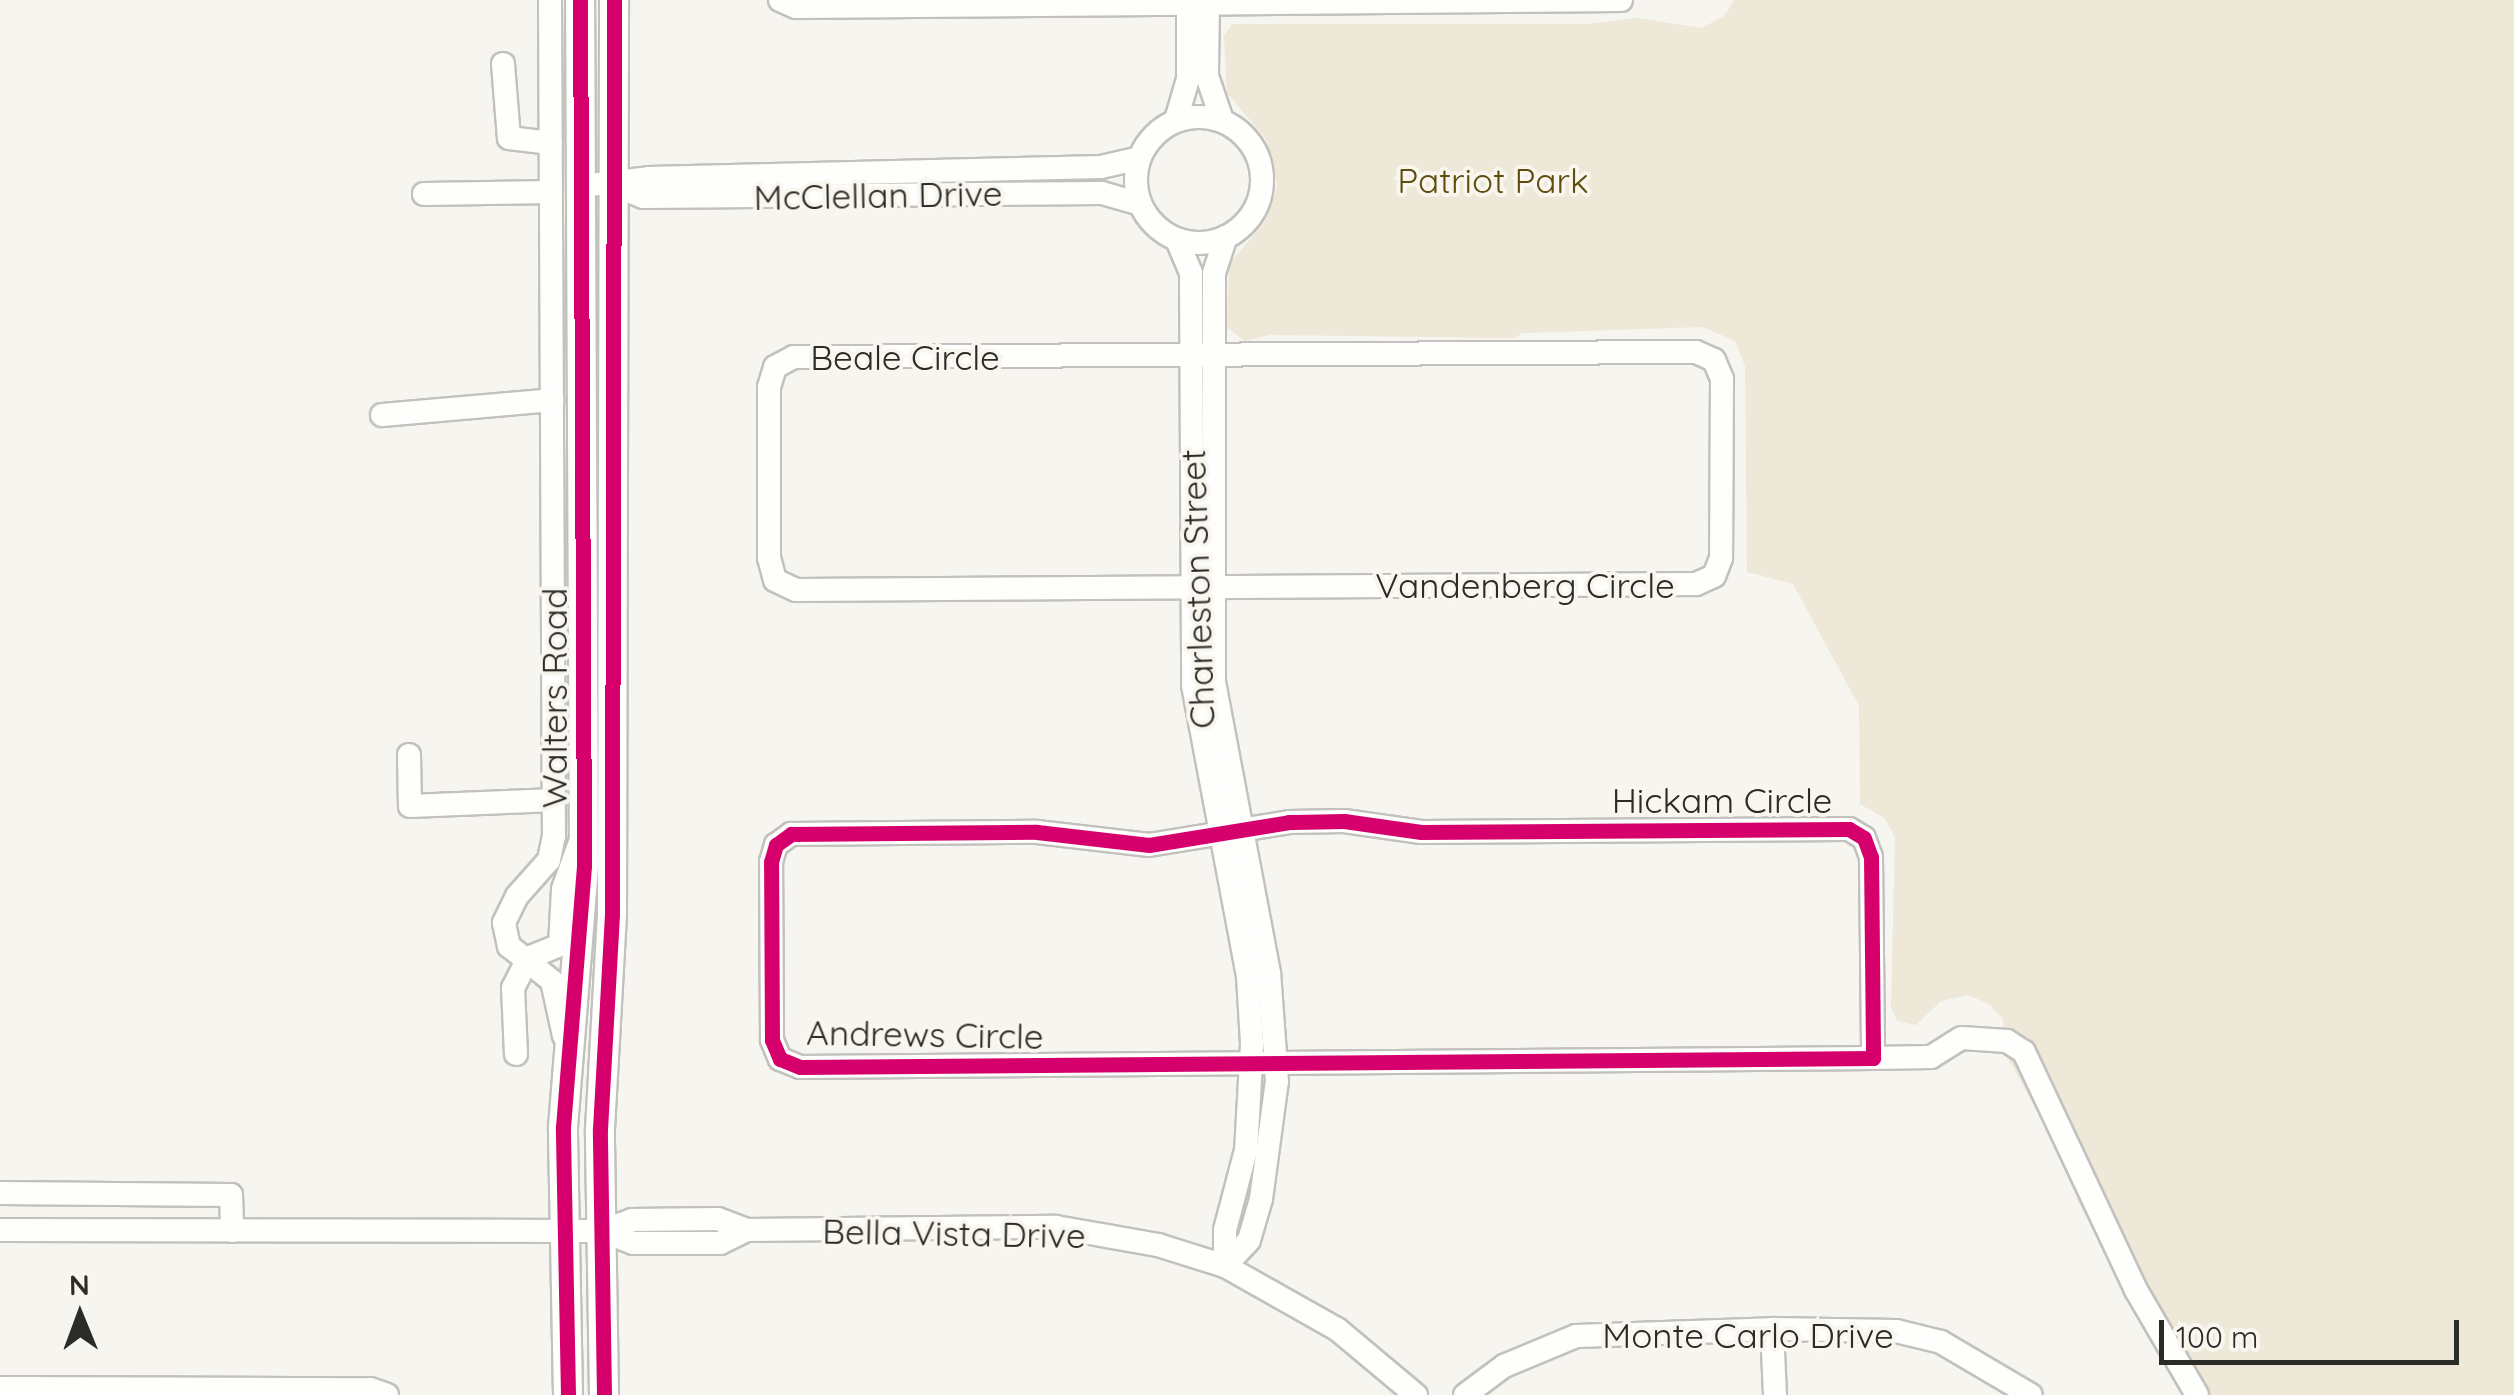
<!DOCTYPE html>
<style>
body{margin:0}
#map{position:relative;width:2514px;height:1395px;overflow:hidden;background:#f6f5f0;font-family:Quicksand,sans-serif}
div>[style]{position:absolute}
.green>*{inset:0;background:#ede8d8}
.roads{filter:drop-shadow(2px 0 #c2c1be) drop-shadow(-2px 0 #c2c1be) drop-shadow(0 2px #c2c1be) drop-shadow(0 -2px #c2c1be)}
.minor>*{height:22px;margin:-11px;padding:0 11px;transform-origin:11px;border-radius:11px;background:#fefefd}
.minor>.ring{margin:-11px;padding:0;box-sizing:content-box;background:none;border:22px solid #fefefd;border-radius:50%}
.major>*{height:28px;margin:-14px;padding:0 14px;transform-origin:14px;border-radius:14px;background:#fefefd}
.cycleway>*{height:15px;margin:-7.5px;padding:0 7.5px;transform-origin:7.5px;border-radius:7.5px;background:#d6006c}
span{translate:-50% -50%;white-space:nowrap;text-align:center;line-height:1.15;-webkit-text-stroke:8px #f8f6ee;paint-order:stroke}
.park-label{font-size:35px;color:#5e4d0d}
.street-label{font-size:35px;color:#2b2b28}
.north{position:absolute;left:30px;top:1265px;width:100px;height:100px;-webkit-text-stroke:8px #f8f6ee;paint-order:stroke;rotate:359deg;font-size:28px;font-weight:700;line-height:40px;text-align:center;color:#2b2b28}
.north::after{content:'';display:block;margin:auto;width:35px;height:45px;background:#2b2b28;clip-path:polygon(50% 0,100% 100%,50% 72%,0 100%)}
.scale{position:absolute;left:2159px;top:1320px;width:300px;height:45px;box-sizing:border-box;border:5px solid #2b2b28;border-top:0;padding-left:12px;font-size:30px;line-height:35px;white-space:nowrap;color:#2b2b28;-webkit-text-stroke:8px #f8f6ee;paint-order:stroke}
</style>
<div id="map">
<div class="green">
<i style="clip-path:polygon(1734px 0,2514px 0,2514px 1395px,2187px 1395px,2076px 1198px,2084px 1196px,2006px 1055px,2003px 1019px,1989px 1004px,1968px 995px,1941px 1001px,1916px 1025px,1897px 1021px,1891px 1007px,1895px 837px,1884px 818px,1860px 804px,1859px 706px,1793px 584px,1747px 572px,1745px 366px,1735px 341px,1703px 327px,1522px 333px,1515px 338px,1269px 335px,1245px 341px,1227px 327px,1229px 264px,1265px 222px,1277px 186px,1266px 139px,1227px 93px,1224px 36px,1232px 24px,1586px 24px,1637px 18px,1702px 28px,1724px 16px)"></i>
</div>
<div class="roads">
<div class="minor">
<i style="left:550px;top:0;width:836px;rotate:89.73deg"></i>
<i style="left:554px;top:836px;width:25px;rotate:102deg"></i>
<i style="left:549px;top:860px;width:48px;rotate:131.6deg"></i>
<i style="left:517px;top:896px;width:30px;rotate:116deg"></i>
<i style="left:504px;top:923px;width:24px;rotate:78deg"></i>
<i style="left:509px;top:946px;width:55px;rotate:39.1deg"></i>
<i style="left:552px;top:981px;width:56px;rotate:77.7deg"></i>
<i style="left:780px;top:0;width:17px;rotate:24deg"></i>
<i style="left:796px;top:7px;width:825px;rotate:-0.49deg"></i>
<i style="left:1208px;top:0;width:76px;rotate:90.8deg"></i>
<i style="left:1207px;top:76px;width:46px;rotate:71.2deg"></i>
<i style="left:503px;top:64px;width:74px;rotate:85.4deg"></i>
<i style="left:509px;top:138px;width:42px;rotate:6.8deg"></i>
<i class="ring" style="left:1136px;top:117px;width:104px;height:104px"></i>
<i style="left:1176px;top:120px;width:43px;rotate:-73.7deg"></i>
<i style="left:1188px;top:79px;width:79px;rotate:-90deg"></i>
<i style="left:581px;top:186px;width:68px;rotate:-6.7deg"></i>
<i style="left:649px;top:178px;width:452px;rotate:-1.4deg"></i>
<i style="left:1101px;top:167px;width:39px;rotate:-13deg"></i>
<i style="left:616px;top:186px;width:29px;rotate:22deg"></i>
<i style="left:643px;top:197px;width:459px;rotate:-0.5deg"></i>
<i style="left:1102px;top:193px;width:40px;rotate:16deg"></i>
<i style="left:424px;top:194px;width:127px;rotate:-0.9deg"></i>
<i style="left:1177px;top:240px;width:36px;rotate:67deg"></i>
<i style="left:1191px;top:273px;width:412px;rotate:89.7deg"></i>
<i style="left:1193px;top:685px;width:296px;rotate:79.3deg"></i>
<i style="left:1248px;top:976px;width:68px;rotate:86.6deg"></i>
<i style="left:1252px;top:1044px;width:106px;rotate:93.2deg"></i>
<i style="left:1246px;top:1150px;width:83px;rotate:104.7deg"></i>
<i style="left:1225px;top:1230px;width:36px;rotate:90deg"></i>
<i style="left:1696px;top:352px;width:20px;rotate:24deg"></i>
<i style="left:1714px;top:360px;width:21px;rotate:67deg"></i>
<i style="left:1722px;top:379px;width:179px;rotate:90.3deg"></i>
<i style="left:1721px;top:558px;width:19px;rotate:111deg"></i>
<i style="left:1714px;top:576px;width:20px;rotate:156deg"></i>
<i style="left:1696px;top:584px;width:900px;rotate:179.62deg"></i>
<i style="left:796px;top:590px;width:23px;rotate:-155deg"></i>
<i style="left:775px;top:580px;width:23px;rotate:-105deg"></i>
<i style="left:769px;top:558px;width:171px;rotate:-90deg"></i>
<i style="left:769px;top:387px;width:21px;rotate:-73deg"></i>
<i style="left:775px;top:367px;width:21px;rotate:-28deg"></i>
<i style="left:794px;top:357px;width:902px;rotate:-0.32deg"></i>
<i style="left:382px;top:415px;width:171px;rotate:-5deg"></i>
<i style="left:409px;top:755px;width:51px;rotate:88.9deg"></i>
<i style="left:410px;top:806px;width:145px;rotate:-2.4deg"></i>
<i style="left:1344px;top:821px;width:78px;rotate:8.1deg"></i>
<i style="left:1421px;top:832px;width:428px;rotate:-0.4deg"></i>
<i style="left:1849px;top:829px;width:17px;rotate:31deg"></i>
<i style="left:1864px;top:838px;width:20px;rotate:70deg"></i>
<i style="left:1871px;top:857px;width:201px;rotate:89.4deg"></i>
<i style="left:1873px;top:1058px;width:1073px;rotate:179.52deg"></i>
<i style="left:800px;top:1067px;width:22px;rotate:-158deg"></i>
<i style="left:780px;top:1059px;width:21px;rotate:-113deg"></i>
<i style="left:772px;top:1040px;width:178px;rotate:-90.3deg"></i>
<i style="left:771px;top:862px;width:18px;rotate:-74deg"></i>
<i style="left:776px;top:845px;width:19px;rotate:-36deg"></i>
<i style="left:791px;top:834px;width:246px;rotate:-0.5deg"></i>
<i style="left:1037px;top:832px;width:113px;rotate:6.6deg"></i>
<i style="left:1149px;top:845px;width:142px;rotate:-9.3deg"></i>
<i style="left:1289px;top:822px;width:55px;rotate:-1deg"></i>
<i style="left:528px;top:958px;width:35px;rotate:-22deg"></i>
<i style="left:560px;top:945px;width:56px;rotate:-86.9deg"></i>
<i style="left:563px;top:889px;width:50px;rotate:-70.1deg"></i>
<i style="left:516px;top:1054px;width:66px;rotate:-92.6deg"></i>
<i style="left:513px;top:988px;width:34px;rotate:-63deg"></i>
<i style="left:1873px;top:1058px;width:58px;rotate:-1deg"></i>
<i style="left:1931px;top:1057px;width:36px;rotate:-32deg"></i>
<i style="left:1962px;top:1038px;width:45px;rotate:3.8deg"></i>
<i style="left:2007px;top:1041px;width:20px;rotate:33deg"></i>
<i style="left:2024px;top:1052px;width:263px;rotate:64.8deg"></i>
<i style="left:2136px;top:1290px;width:121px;rotate:59.8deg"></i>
<i style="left:0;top:1193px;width:231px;rotate:0.5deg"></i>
<i style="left:231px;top:1195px;width:36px;rotate:88deg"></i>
<i style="left:0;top:1230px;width:565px;rotate:0.1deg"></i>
<i style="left:565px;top:1231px;width:37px"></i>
<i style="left:602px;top:1231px;width:32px;rotate:-20deg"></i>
<i style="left:632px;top:1220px;width:86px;rotate:-0.7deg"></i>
<i style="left:718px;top:1219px;width:31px;rotate:21deg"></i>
<i style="left:747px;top:1230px;width:309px;rotate:-0.6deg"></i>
<i style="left:1056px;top:1227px;width:104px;rotate:10deg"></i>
<i style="left:1158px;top:1245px;width:70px;rotate:17.4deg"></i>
<i style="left:1225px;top:1266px;width:129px;rotate:29.4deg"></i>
<i style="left:1337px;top:1329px;width:103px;rotate:39.9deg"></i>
<i style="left:602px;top:1231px;width:33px;rotate:21deg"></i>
<i style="left:633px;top:1243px;width:87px"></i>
<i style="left:720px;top:1243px;width:30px;rotate:-26deg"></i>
<i style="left:1225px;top:1266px;width:35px;rotate:-47deg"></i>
<i style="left:1249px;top:1240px;width:43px;rotate:-73.7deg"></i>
<i style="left:1261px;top:1199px;width:119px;rotate:-82.3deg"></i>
<i style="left:1277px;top:1081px;width:108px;rotate:-94.2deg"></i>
<i style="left:1269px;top:973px;width:297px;rotate:-100.7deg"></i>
<i style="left:1214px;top:681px;width:408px;rotate:-90deg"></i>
<i style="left:1214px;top:273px;width:38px;rotate:-72deg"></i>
<i style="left:1772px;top:1329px;width:66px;rotate:87.4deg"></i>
<i style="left:0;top:1388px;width:370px;rotate:0.2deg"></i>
<i style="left:370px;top:1389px;width:18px;rotate:19deg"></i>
<i style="left:1465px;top:1395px;width:49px;rotate:-36.6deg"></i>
<i style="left:1504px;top:1366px;width:78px;rotate:-22.6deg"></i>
<i style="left:1576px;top:1336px;width:196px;rotate:-2deg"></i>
<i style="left:1772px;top:1329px;width:124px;rotate:0.9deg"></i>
<i style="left:1896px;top:1331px;width:46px;rotate:13.7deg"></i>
<i style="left:1941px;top:1342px;width:104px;rotate:30.5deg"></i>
</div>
<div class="major">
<i style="left:568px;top:1395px;width:268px;rotate:-91.1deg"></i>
<i style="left:563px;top:1127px;width:262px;rotate:-85.4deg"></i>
<i style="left:584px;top:866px;width:866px;rotate:-90.26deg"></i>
<i style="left:604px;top:1395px;width:266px;rotate:-90.9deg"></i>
<i style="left:600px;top:1129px;width:215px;rotate:-86.8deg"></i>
<i style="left:612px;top:914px;width:914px;rotate:-89.87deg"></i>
</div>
</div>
<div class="cycleway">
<i style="left:1344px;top:821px;width:78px;rotate:8.1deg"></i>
<i style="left:1421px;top:832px;width:428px;rotate:-0.4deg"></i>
<i style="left:1849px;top:829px;width:17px;rotate:31deg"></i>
<i style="left:1864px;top:838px;width:20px;rotate:70deg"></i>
<i style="left:1871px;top:857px;width:201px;rotate:89.4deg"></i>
<i style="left:1873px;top:1058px;width:1073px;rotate:179.52deg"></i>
<i style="left:800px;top:1067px;width:22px;rotate:-158deg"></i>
<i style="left:780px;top:1059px;width:21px;rotate:-113deg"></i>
<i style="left:772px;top:1040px;width:178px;rotate:-90.3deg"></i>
<i style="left:771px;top:862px;width:18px;rotate:-74deg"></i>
<i style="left:776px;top:845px;width:19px;rotate:-36deg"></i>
<i style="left:791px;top:834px;width:246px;rotate:-0.5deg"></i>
<i style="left:1037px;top:832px;width:113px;rotate:6.6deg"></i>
<i style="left:1149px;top:845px;width:142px;rotate:-9.3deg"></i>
<i style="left:1289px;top:822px;width:55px;rotate:-1deg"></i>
<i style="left:568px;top:1395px;width:268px;rotate:-91.1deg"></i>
<i style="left:563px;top:1127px;width:262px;rotate:-85.4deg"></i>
<i style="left:584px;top:866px;width:866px;rotate:-90.26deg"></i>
<i style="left:604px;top:1395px;width:266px;rotate:-90.9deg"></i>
<i style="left:600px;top:1129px;width:215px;rotate:-86.8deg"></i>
<i style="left:612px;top:914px;width:914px;rotate:-89.87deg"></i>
</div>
<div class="park-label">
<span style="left:1493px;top:180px">Patriot Park</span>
</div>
<div class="street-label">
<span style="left:878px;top:195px;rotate:-1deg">McClellan Drive</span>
<span style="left:905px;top:357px">Beale Circle</span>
<span style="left:1525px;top:585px">Vandenberg Circle</span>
<span style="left:1197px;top:589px;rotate:-92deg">Charleston Street</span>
<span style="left:554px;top:698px;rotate:-90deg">Walters Road</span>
<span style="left:1722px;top:800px">Hickam Circle</span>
<span style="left:925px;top:1034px;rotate:1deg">Andrews Circle</span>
<span style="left:954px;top:1233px;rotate:1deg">Bella Vista Drive</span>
<span style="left:1748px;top:1335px">Monte Carlo Drive</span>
</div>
<div class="north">N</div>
<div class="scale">100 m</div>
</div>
